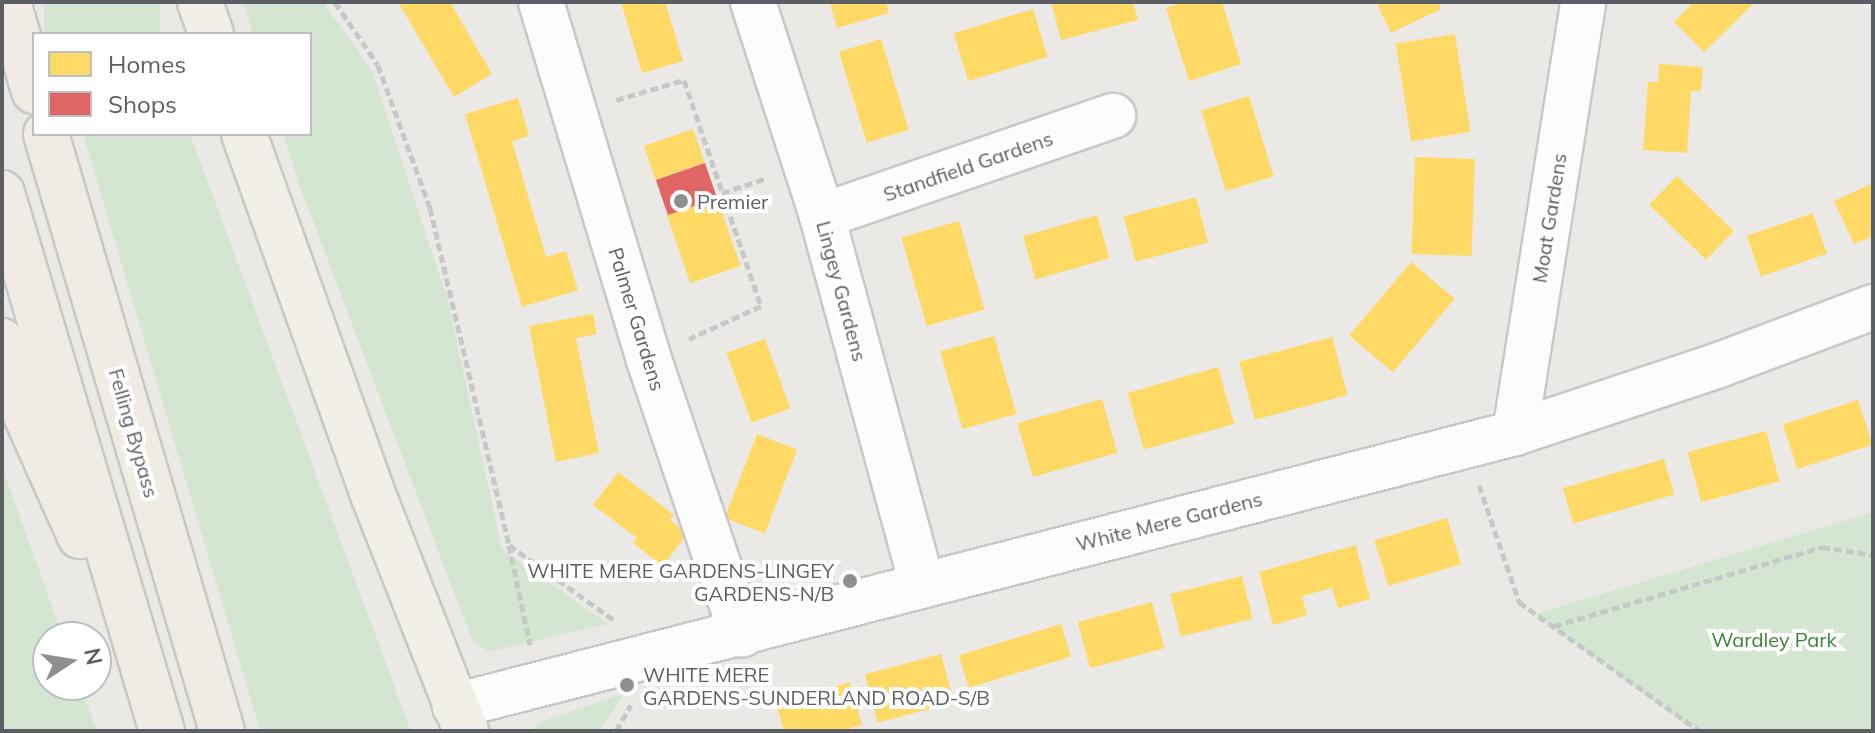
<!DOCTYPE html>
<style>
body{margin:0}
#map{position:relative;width:1875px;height:733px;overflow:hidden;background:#ebe9e5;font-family:Mulish,sans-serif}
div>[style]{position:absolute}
.green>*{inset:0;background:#d4e6d1;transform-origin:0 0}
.homes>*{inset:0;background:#ffd966;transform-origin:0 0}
.shops>*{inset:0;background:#e06666;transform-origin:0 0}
.path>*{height:5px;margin-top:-2.5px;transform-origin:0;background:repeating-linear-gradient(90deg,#c5cac8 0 8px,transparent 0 12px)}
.roads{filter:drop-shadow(2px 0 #c7c8c7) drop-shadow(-2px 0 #c7c8c7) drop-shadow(0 2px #c7c8c7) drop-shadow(0 -2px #c7c8c7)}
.minor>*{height:44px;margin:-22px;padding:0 22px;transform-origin:22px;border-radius:22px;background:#fcfcfb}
.primary>*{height:44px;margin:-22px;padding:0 22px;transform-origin:22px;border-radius:22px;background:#f2efe7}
.trunk>*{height:44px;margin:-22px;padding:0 22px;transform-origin:22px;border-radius:22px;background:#f0ece4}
.dots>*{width:22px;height:22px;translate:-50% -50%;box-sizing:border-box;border:4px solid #fff;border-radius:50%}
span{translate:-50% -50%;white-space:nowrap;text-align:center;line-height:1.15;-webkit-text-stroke:8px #fff;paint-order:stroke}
.street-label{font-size:20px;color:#5b5f63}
.poi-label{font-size:20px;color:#5b5f63}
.left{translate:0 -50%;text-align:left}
.right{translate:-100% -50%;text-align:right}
.park-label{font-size:20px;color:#398439}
.frame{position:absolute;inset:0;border:4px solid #5b5f63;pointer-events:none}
.legend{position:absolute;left:32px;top:32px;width:280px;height:104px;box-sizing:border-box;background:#fff;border:2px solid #bdbfc1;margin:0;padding:10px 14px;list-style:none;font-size:24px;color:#5b5f63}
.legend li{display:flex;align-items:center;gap:16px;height:40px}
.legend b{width:40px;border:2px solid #bdbfc1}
.north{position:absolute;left:32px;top:621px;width:80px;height:80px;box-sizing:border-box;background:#fff;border:2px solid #bdbfc1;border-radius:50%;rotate:78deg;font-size:22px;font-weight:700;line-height:32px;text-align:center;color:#5b5f63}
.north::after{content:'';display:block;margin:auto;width:28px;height:36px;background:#8d8f90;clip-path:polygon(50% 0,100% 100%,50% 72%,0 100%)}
</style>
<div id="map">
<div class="green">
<i style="left:44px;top:2px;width:116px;height:33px"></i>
<i style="clip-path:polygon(243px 2px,323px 2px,372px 71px,448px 301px,502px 549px,608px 624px,488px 652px,472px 640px,300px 187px,283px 134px,310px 134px,310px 34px,253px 34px)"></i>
<i style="clip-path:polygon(83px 134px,190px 134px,411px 731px,260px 731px)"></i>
<i style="clip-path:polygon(2px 467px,63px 637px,48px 637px,48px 685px,80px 685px,97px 731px,2px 731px)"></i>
<i style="clip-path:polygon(1873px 512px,1873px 731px,1694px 731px,1535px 614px)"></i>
<i style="clip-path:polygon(625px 693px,599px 731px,531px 731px,540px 722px)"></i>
</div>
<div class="homes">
<i style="clip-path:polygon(398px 2px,450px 2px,492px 74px,454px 97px)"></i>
<i style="clip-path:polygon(621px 2px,665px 2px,683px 61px,642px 73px)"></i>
<i style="clip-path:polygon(830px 2px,886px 2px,889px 13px,837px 28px)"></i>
<i style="clip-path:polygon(1051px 2px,1133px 2px,1138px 20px,1061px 40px)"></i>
<i style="clip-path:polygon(1184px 2px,1222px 2px,1241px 64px,1189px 81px,1166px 8px)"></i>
<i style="clip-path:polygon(1376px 2px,1438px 2px,1441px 9px,1391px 33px)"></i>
<i style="clip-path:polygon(1694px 2px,1755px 2px,1704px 52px,1674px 22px)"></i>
<i style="left:1033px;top:9px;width:50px;height:83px;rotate:73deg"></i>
<i style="left:1455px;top:34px;width:99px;height:60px;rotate:81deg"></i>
<i style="left:881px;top:39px;width:95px;height:44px;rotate:73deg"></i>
<i style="clip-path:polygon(1659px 64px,1703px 67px,1701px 91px,1691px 91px,1687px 153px,1643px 150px,1648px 82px,1658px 82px)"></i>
<i style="left:1249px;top:96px;width:84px;height:50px;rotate:73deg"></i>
<i style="clip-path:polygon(518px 98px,529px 136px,512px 141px,546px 257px,566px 251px,578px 290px,522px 307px,465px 114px)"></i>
<i style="left:693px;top:129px;width:36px;height:52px;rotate:71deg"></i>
<i style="left:1415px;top:157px;width:60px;height:97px;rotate:2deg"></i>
<i style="left:1677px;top:176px;width:79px;height:40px;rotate:44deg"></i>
<i style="clip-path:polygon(1873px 183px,1873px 236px,1854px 244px,1834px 201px)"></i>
<i style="left:1196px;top:197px;width:47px;height:75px;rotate:75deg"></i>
<i style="left:717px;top:198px;width:72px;height:53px;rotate:71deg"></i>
<i style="left:1813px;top:213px;width:43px;height:70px;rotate:71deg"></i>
<i style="left:1097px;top:215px;width:45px;height:77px;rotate:74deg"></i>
<i style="left:959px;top:221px;width:92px;height:60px;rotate:74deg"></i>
<i style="left:1411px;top:262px;width:57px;height:96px;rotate:40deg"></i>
<i style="clip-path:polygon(593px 314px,597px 334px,576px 338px,599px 453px,556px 462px,529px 326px)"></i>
<i style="left:994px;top:336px;width:81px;height:56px;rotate:74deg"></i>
<i style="left:1332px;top:337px;width:60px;height:96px;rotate:75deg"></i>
<i style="left:765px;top:339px;width:74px;height:41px;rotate:70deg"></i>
<i style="left:1218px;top:367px;width:59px;height:94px;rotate:74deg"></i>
<i style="left:1102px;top:399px;width:56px;height:88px;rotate:74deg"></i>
<i style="left:1858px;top:400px;width:47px;height:79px;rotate:72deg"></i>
<i style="left:1766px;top:431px;width:52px;height:81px;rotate:75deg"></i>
<i style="left:757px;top:434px;width:43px;height:90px;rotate:21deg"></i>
<i style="left:1664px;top:459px;width:37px;height:105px;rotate:74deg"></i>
<i style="clip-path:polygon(618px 472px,674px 515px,670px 520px,687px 534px,663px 566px,633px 543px,637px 538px,593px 505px)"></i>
<i style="left:1447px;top:518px;width:48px;height:76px;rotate:73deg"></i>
<i style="clip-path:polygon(1356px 545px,1370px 599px,1338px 608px,1332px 588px,1302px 596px,1307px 615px,1273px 625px,1259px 572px)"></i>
<i style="left:1242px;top:576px;width:44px;height:74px;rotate:76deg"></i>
<i style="left:1152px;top:602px;width:48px;height:77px;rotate:75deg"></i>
<i style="left:1061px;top:624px;width:34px;height:107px;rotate:73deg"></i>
<i style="left:941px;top:654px;width:50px;height:79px;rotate:75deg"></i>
<i style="clip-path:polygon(850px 682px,862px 725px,841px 731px,784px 731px,776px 703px)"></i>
</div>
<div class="shops">
<i style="left:705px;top:163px;width:37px;height:52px;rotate:71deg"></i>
</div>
<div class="path">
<i style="left:335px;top:2px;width:76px;rotate:55.7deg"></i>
<i style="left:378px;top:65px;width:152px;rotate:70deg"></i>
<i style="left:430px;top:208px;width:346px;rotate:76.8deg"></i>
<i style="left:509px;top:545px;width:129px;rotate:35.5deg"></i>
<i style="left:616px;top:100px;width:71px;rotate:-16.4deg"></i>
<i style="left:684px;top:80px;width:239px;rotate:71.2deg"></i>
<i style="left:761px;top:306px;width:79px;rotate:155.4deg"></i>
<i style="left:722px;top:193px;width:47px;rotate:-18.4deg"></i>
<i style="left:1479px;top:485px;width:124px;rotate:71.1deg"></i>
<i style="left:1519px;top:602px;width:222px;rotate:35.5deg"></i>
<i style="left:509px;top:545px;width:102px;rotate:78.1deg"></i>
<i style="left:1554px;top:626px;width:279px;rotate:-16.4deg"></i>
<i style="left:1822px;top:547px;width:52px;rotate:8.9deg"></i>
<i style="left:616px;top:731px;width:30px;rotate:-60deg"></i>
</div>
<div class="roads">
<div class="minor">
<i style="left:541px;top:2px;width:371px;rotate:73.2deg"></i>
<i style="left:648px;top:357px;width:293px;rotate:71.3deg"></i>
<i style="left:753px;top:2px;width:225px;rotate:72.1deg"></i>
<i style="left:822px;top:216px;width:381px;rotate:74.8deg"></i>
<i style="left:822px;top:216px;width:308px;rotate:-19deg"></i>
<i style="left:1515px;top:433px;width:436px;rotate:-81deg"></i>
<i style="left:455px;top:706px;width:1095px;rotate:-14.44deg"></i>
<i style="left:1515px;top:433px;width:215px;rotate:-18.4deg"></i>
<i style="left:1719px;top:365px;width:165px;rotate:-20.6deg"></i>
</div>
<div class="primary">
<i style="left:200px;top:2px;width:34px;rotate:71deg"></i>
<i style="left:244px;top:134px;width:380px;rotate:70.3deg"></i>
<i style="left:372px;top:492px;width:257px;rotate:68.5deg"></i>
</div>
<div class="trunk">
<i style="left:8px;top:2px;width:93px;rotate:73.7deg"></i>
<i style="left:46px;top:134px;width:622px;rotate:73.57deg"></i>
<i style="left:2px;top:193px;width:561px;rotate:73.44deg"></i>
<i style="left:2px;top:341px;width:64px;rotate:73.6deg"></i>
<i style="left:20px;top:402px;width:147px;rotate:65.9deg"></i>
</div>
</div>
<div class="dots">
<i style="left:681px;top:201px;background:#8d8f90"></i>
<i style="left:850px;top:581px;background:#8d8f90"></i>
<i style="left:627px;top:685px;background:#8d8f90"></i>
</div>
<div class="street-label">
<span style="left:968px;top:166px;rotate:-19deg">Standfield Gardens</span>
<span style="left:1549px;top:218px;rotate:-81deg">Moat Gardens</span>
<span style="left:842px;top:291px;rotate:75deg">Lingey Gardens</span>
<span style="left:637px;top:319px;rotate:73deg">Palmer Gardens</span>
<span style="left:134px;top:433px;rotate:74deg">Felling Bypass</span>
<span style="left:1169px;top:521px;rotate:-14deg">White Mere Gardens</span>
</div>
<div class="poi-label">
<span class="left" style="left:697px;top:201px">Premier</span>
<span class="right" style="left:834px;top:582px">WHITE MERE GARDENS-LINGEY<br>GARDENS-N/B</span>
<span class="left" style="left:643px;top:686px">WHITE MERE<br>GARDENS-SUNDERLAND ROAD-S/B</span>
</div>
<div class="park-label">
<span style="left:1774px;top:639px">Wardley Park</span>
</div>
<div class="frame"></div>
<ul class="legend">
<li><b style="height:22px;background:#ffd966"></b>Homes</li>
<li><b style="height:22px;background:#e06666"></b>Shops</li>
</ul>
<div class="north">N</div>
</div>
